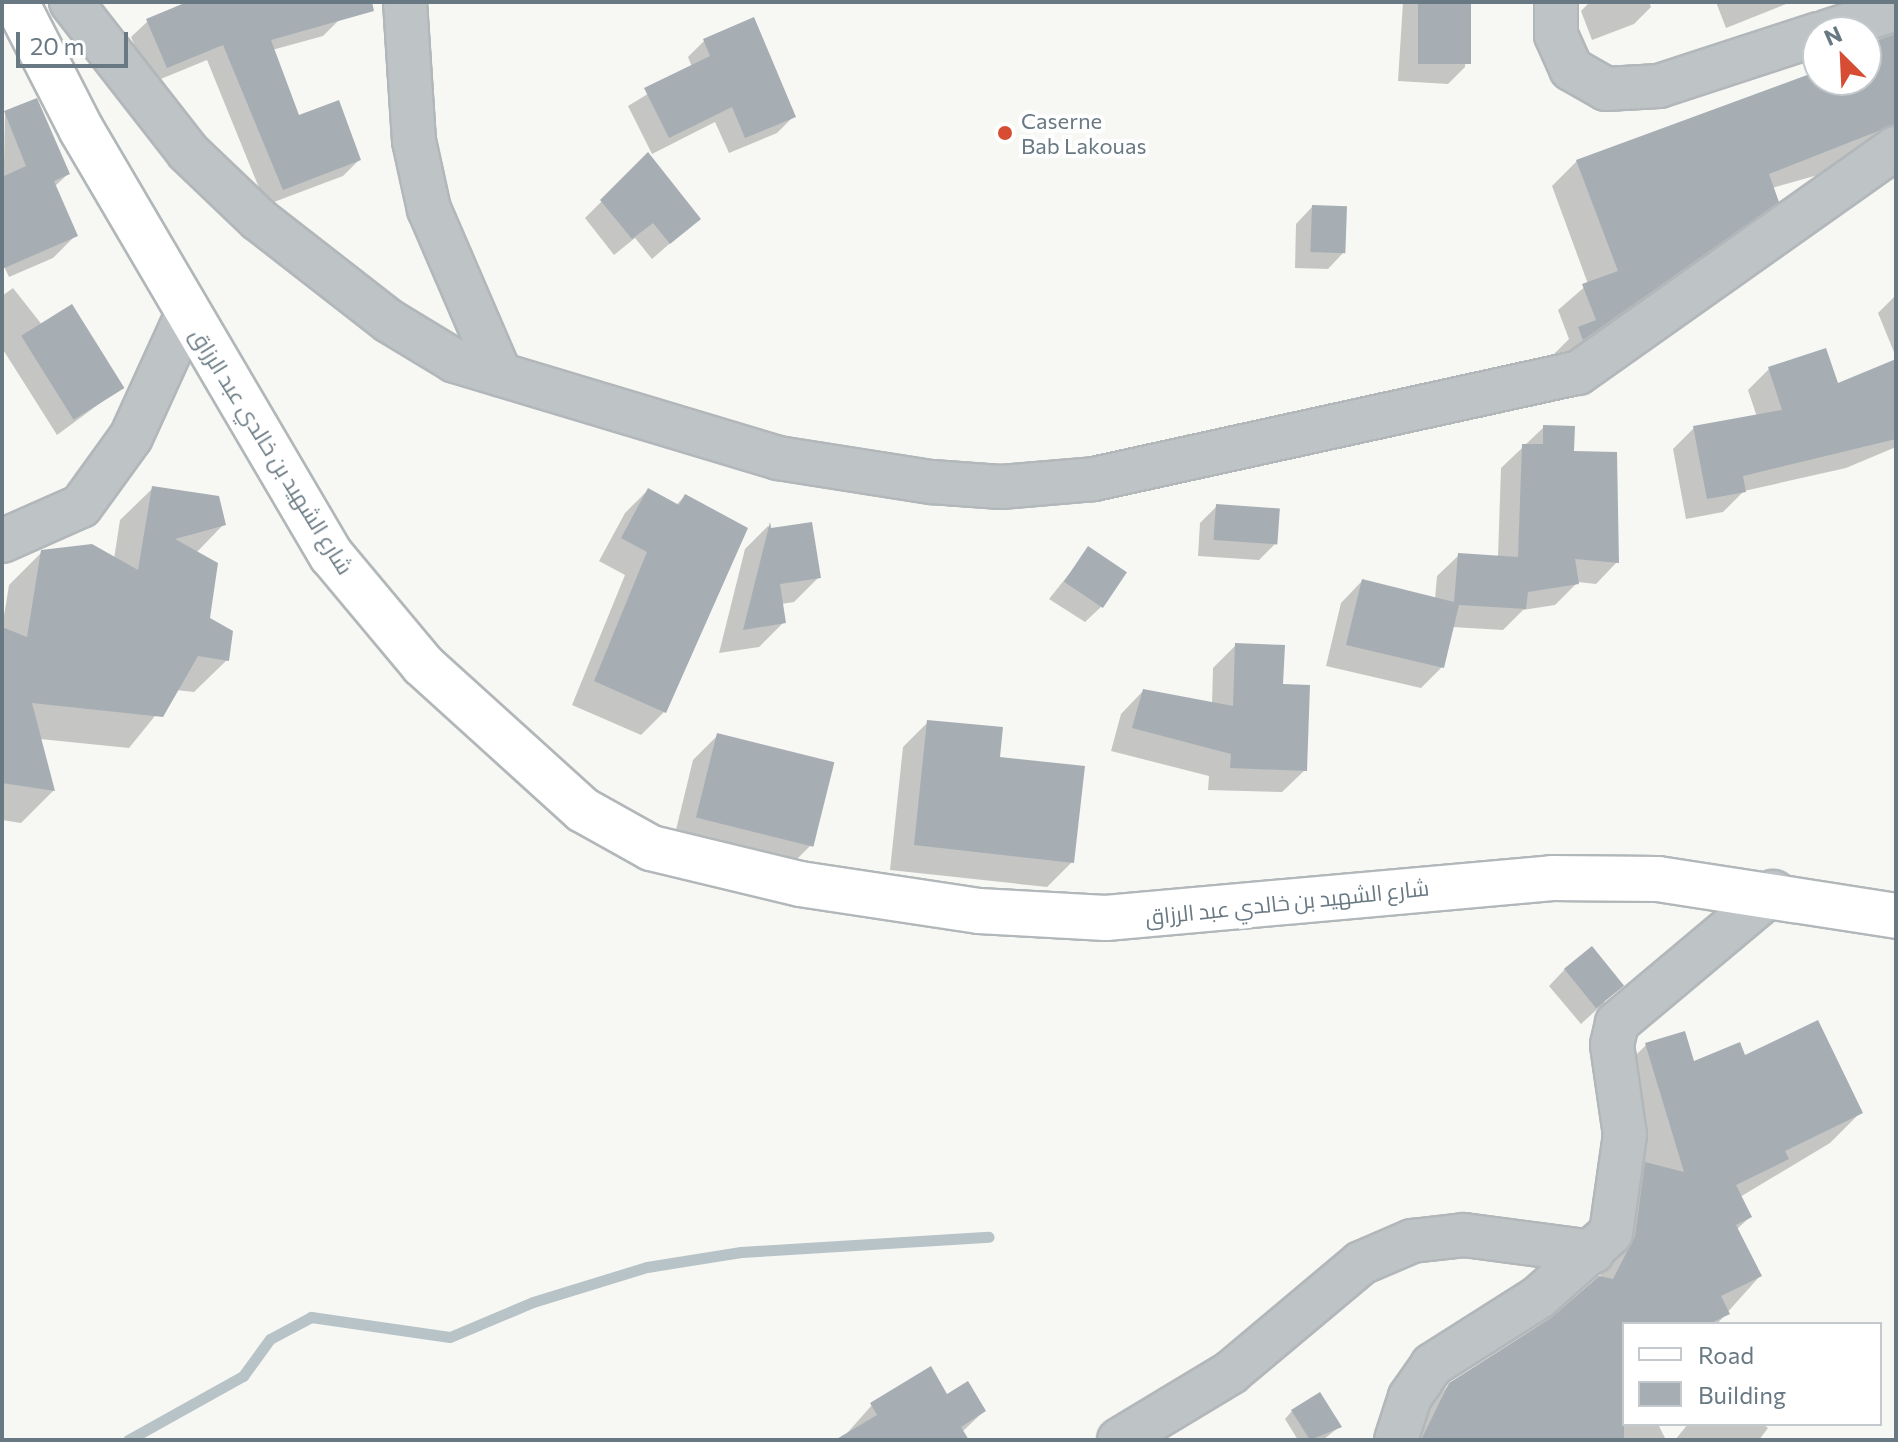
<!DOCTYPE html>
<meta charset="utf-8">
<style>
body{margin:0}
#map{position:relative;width:1898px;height:1442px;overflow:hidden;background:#f7f7f4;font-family:Commissioner,Cairo,sans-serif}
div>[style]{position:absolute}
.shadow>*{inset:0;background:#0003}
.stream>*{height:11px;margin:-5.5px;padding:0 5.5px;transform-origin:5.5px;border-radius:5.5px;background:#b7c3c6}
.building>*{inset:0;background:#a6aeb3;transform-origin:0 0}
.roads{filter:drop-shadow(2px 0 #b2b7ba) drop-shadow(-2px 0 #b2b7ba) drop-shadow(0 2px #b2b7ba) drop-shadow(0 -2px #b2b7ba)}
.minor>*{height:42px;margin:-21px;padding:0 21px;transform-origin:21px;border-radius:21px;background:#bec3c6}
.major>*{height:44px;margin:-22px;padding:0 22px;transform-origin:22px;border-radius:22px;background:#fff}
.dots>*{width:22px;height:22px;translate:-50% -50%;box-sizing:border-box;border:4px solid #fff;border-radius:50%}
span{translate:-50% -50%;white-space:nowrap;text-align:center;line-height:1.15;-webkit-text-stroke:8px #fff;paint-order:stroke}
.poi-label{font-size:22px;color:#687983}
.left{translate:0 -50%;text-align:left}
.street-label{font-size:22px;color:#687983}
.frame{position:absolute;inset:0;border:4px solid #687983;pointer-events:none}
.legend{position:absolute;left:1622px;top:1322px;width:260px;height:104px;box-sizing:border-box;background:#fff;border:2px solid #c3c9cd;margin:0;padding:10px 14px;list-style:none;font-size:24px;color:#687983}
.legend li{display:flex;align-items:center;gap:16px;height:40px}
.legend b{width:40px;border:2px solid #c3c9cd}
.north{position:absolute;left:1802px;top:16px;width:80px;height:80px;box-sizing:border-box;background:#fff;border:2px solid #c3c9cd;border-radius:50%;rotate:336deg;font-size:22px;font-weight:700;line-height:32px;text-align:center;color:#687983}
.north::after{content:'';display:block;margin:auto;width:28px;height:36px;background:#d74d34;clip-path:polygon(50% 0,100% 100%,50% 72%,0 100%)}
.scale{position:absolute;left:16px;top:32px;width:112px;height:36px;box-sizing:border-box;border:4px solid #687983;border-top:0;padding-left:10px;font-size:24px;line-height:28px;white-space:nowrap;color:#687983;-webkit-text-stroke:6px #fff;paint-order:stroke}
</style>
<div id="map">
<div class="shadow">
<i style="clip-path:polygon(192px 2px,334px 2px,339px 20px,323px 36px,272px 50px,298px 117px,359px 160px,343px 176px,266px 205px,207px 60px,151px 83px,131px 37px,148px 21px)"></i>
<i style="clip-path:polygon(1403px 2px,1469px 2px,1465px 67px,1448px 84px,1398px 81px)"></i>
<i style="clip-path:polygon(1590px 2px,1649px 2px,1651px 7px,1634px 24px,1592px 40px,1581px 11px)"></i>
<i style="clip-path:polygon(1716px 2px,1791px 2px,1726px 28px)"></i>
<i style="clip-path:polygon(1896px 32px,1896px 153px,1772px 188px,1776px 201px,1751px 226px,1557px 363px,1554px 354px,1569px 339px,1558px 310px,1588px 284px,1552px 186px,1577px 161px,1818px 74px,1818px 80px,1866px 80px,1866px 45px)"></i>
<i style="clip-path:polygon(704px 41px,794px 116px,777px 133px,729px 153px,715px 122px,652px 154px,628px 106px,692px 67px,688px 57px)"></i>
<i style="clip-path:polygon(5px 113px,68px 174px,54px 187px,75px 236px,53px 258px,9px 277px,2px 262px)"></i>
<i style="clip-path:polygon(648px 155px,698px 219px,652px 259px,635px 238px,614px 255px,585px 218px)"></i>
<i style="clip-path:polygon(1312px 207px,1344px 252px,1328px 269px,1295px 268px,1296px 224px)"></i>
<i style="clip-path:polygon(13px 288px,65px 354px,122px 387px,57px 435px,2px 348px,2px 296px)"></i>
<i style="clip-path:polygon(1896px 295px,1896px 357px,1878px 313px)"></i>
<i style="clip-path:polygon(1896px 361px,1896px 447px,1846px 468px,1744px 491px,1723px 512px,1686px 519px,1673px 449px,1694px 428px,1757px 417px,1748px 390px,1769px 369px,1836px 385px)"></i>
<i style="clip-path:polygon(1544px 427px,1572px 453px,1617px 562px,1596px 584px,1578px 582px,1555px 605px,1523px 610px,1503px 630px,1452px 627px,1442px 667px,1421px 688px,1326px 666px,1341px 603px,1362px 581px,1435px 599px,1437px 576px,1459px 555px,1498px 557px,1501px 468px)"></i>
<i style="clip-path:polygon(153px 488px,224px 524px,196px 553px,207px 619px,227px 660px,194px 692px,176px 690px,129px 748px,40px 739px,53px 791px,21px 823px,2px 820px,2px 628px,9px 585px,42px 552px,114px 559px,120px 520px)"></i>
<i style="clip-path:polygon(648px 490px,676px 505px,685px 496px,746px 528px,664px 712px,641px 735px,572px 705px,625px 575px,599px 561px,625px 513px)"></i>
<i style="clip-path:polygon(1217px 506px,1276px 543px,1259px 560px,1198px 556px,1200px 523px)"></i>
<i style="clip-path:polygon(768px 526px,819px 577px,794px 602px,781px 604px,784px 622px,759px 647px,719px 653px,745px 549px)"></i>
<i style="clip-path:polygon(1089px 549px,1102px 606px,1085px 622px,1049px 599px)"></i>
<i style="clip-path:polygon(1236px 645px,1281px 686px,1305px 770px,1282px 792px,1208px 790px,1209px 776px,1111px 751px,1121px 714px,1143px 691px,1212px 704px,1213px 668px)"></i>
<i style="clip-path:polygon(928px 722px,998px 758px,1072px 862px,1047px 887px,890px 870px,903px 747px)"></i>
<i style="clip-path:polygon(718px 735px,811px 845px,786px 870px,673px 842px,693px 760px)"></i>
<i style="clip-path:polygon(1565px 969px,1605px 1002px,1581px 1024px,1549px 986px)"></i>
<i style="clip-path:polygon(1646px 1045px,1693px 1064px,1744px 1058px,1861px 1112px,1830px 1143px,1740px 1197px,1750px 1217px,1736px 1230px,1760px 1276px,1717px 1324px,1624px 1324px,1624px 1424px,1658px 1424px,1666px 1440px,1407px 1440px,1419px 1415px,1450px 1384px,1553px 1319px,1600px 1278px,1616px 1194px,1644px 1166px,1616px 1075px)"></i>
<i style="clip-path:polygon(947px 1397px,984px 1411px,962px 1432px,967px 1440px,841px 1440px,872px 1405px)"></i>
<i style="clip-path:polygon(1292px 1411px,1339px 1427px,1323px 1440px,1298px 1440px,1285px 1419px)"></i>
<i style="clip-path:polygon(1688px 1424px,1763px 1424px,1768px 1428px,1759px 1440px,1675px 1440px)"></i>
</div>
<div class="stream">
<i style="left:128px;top:1440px;width:132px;rotate:-29.1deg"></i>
<i style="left:243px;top:1376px;width:46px;rotate:-53.9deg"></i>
<i style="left:270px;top:1339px;width:47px;rotate:-28.2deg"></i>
<i style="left:311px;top:1317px;width:140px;rotate:8.2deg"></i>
<i style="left:450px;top:1337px;width:90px;rotate:-22.9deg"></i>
<i style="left:533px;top:1302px;width:119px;rotate:-17.1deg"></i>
<i style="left:647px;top:1267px;width:95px;rotate:-9.1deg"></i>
<i style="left:741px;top:1252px;width:248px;rotate:-3.5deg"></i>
</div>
<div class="building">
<i style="clip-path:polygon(187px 2px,372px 2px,374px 11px,271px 40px,299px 115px,339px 100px,361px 160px,283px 190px,223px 45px,167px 68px,146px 19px)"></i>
<i style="left:1418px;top:2px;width:53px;height:62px"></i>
<i style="clip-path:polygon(754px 17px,796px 117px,745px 138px,732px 107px,669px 138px,644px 88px,710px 56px,703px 39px)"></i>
<i style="clip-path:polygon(1896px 34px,1896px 124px,1769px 174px,1779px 202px,1583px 340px,1578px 327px,1596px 320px,1582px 284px,1618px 271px,1576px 160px,1818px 71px,1818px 80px,1866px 80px,1866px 44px)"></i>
<i style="clip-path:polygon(37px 98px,70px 174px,54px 181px,78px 236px,2px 269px,2px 177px,26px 166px,4px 111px)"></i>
<i style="clip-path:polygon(648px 152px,701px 219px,670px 244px,653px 223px,632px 239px,600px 200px)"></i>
<i style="left:1312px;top:205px;width:35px;height:47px;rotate:2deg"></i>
<i style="left:72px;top:304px;width:99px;height:60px;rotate:58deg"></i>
<i style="clip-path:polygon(1826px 348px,1838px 383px,1896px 359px,1896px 439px,1743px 476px,1746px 492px,1707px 499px,1693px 426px,1782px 410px,1768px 367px)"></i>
<i style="clip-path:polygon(1543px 425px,1575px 426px,1574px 451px,1617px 452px,1619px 563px,1575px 559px,1579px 584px,1528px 592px,1526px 609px,1459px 605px,1444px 668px,1346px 645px,1362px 579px,1454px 602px,1458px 553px,1518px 557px,1522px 444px,1543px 444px)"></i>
<i style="clip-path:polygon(152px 486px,219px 496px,226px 525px,175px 539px,218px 563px,210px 618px,233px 631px,229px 661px,198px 656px,163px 717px,32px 703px,55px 791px,2px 783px,2px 627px,27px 637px,41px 550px,92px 544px,138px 570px)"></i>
<i style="clip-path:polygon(648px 488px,679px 505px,685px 494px,748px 528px,666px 713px,594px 681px,647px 552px,621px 538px)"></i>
<i style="left:1216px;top:504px;width:64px;height:36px;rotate:4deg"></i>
<i style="clip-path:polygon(770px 522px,771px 528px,812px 522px,821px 578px,780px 584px,786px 623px,743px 630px)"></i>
<i style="left:1088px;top:546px;width:47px;height:43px;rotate:34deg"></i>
<i style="clip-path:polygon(1235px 643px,1285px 645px,1283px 684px,1310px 685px,1307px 771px,1230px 768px,1231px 754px,1132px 728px,1143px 689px,1233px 706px)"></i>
<i style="clip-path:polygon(927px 720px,1003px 727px,1000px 757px,1085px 766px,1074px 863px,914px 845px)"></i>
<i style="left:717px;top:733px;width:121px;height:87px;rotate:14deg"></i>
<i style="left:1592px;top:946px;width:51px;height:36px;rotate:51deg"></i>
<i style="clip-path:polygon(1818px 1020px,1863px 1113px,1785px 1151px,1789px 1159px,1736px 1185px,1752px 1217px,1736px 1225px,1762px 1276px,1721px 1296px,1730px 1314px,1709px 1324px,1624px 1324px,1624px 1440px,1421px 1440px,1449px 1383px,1552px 1317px,1599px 1276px,1613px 1279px,1635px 1236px,1645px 1162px,1684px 1172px,1645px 1043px,1685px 1031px,1694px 1061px,1740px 1042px,1745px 1055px)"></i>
<i style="clip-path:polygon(931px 1366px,947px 1394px,968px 1381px,986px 1411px,961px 1427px,969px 1440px,835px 1440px,877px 1415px,870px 1403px)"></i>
<i style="clip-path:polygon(1320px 1392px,1342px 1427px,1310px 1440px,1291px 1410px)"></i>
</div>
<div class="roads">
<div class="minor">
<i style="left:71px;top:2px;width:190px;rotate:52deg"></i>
<i style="left:188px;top:152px;width:97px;rotate:43.7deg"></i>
<i style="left:258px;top:219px;width:166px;rotate:37.9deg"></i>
<i style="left:389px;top:321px;width:77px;rotate:31.2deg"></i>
<i style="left:455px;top:361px;width:337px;rotate:16.7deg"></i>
<i style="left:778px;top:458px;width:156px;rotate:8.9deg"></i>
<i style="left:932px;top:482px;width:69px;rotate:4.1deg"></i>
<i style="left:1001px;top:487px;width:93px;rotate:-4.9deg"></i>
<i style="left:1094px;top:479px;width:495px;rotate:-12.4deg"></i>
<i style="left:1578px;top:373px;width:390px;rotate:-35.3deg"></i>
<i style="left:405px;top:2px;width:139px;rotate:86.3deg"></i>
<i style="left:414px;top:141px;width:70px;rotate:77.6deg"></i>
<i style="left:429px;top:209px;width:180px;rotate:66.7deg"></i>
<i style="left:1556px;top:2px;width:33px;rotate:90deg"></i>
<i style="left:1556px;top:35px;width:37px;rotate:66deg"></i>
<i style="left:1571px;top:69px;width:40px;rotate:29.7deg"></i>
<i style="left:1606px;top:89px;width:53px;rotate:-3.2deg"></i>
<i style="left:1659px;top:86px;width:167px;rotate:-18.1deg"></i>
<i style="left:1826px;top:32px;width:74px;rotate:-18.2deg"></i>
<i style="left:2px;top:541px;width:86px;rotate:-23.9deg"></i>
<i style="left:81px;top:506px;width:85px;rotate:-54.1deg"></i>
<i style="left:131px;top:437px;width:135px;rotate:-65.5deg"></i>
<i style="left:1119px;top:1440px;width:130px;rotate:-31.1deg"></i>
<i style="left:1230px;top:1373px;width:171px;rotate:-40deg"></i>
<i style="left:1361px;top:1263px;width:56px;rotate:-23.3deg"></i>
<i style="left:1412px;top:1241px;width:52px;rotate:-6.6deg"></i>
<i style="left:1464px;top:1235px;width:130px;rotate:7.5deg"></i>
<i style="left:1396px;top:1440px;width:45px;rotate:-72deg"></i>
<i style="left:1410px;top:1397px;width:39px;rotate:-55deg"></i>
<i style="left:1432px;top:1365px;width:127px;rotate:-32.4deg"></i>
<i style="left:1539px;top:1297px;width:96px;rotate:-41.6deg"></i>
<i style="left:1611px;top:1233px;width:99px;rotate:-81.9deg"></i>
<i style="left:1625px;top:1135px;width:91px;rotate:-98.2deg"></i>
<i style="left:1612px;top:1045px;width:23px;rotate:-77deg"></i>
<i style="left:1617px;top:1023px;width:204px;rotate:-40deg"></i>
</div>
<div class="major">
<i style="left:16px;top:2px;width:143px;rotate:62.9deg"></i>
<i style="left:81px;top:129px;width:495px;rotate:59.6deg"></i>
<i style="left:332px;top:556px;width:142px;rotate:50.1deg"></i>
<i style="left:423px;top:665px;width:216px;rotate:42.2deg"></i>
<i style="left:583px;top:810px;width:78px;rotate:29.2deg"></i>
<i style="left:651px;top:848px;width:153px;rotate:13.6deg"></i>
<i style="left:800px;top:884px;width:181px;rotate:8.6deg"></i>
<i style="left:979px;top:911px;width:127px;rotate:3.2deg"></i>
<i style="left:1106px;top:918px;width:448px;rotate:-5.1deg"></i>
<i style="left:1552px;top:878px;width:106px;rotate:0.5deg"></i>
<i style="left:1658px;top:879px;width:241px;rotate:8.8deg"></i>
</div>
</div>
<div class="dots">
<i style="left:1005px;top:133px;background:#d74d34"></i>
</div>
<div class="poi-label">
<span class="left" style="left:1021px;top:133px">Caserne<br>Bab Lakouas</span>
</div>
<div class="street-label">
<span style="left:272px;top:451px;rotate:58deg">شارع الشهيد بن خالدي عبد الرزاق</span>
<span style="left:1287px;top:902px;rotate:-6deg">شارع الشهيد بن خالدي عبد الرزاق</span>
</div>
<div class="frame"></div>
<ul class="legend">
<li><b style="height:10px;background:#fff"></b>Road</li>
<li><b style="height:22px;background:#a6aeb3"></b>Building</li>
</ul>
<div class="north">N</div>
<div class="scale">20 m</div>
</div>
